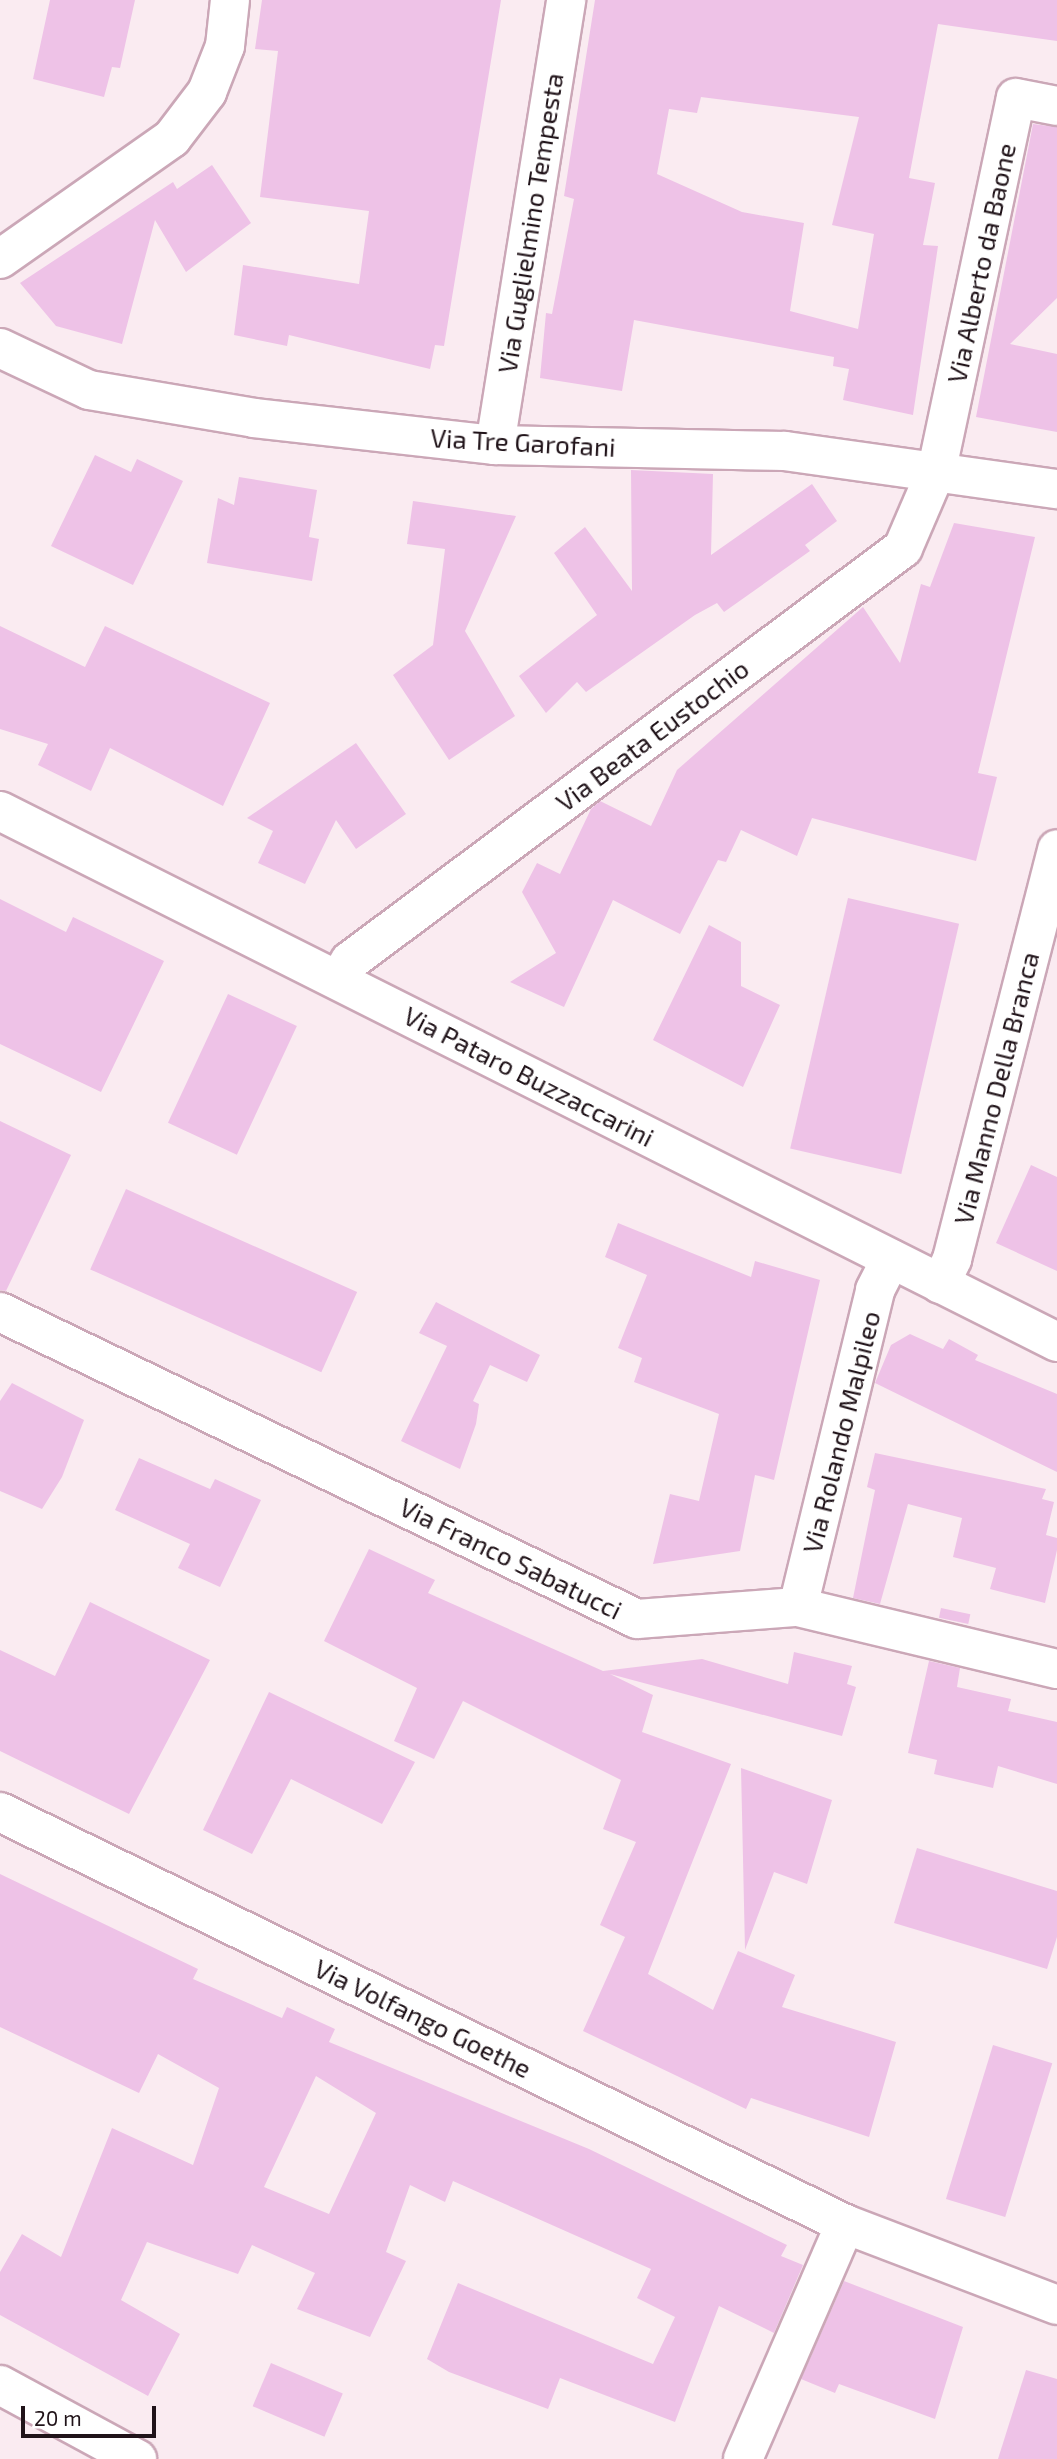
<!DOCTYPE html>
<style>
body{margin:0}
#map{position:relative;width:1057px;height:2459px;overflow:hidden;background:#faebf1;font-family:"Exo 2",sans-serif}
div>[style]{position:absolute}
.building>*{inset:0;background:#eec2e7;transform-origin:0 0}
.roads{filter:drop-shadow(2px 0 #cba7b7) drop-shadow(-2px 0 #cba7b7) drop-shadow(0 2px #cba7b7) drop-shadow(0 -2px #cba7b7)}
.minor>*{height:38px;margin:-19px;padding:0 19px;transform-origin:19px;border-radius:19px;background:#fff}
span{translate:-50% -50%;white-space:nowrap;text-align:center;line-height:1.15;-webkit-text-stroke:5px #fff;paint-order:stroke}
.street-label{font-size:26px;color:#201319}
.scale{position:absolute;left:21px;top:2406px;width:135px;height:32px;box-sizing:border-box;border:4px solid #201319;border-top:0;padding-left:9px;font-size:21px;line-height:24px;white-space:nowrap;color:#201319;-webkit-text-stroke:5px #fff;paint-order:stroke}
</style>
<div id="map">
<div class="building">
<i style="clip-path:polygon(50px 0,135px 0,120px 68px,112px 67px,104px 97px,33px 79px)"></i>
<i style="clip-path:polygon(262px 0,501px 0,444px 346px,435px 345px,430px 369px,289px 335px,287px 346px,234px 335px,243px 265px,359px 284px,369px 211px,260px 197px,278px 51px,255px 49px)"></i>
<i style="clip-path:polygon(evenodd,595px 0,1057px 0,1057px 41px,938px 24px,909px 178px,935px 183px,923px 245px,938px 246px,913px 415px,843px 400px,849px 369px,833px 366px,834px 357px,634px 320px,622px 391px,540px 378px,546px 313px,552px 314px,574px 199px,564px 196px,595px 0,701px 97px,859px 117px,832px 225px,874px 234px,858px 329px,790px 311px,804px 223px,742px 212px,657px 174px,669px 109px,697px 113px,701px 97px)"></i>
<i style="clip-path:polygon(1033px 124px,1057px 127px,1057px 298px,1010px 344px,1057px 354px,1057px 432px,976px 417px)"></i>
<i style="clip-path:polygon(212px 165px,251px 223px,186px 272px,155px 220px,122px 344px,56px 326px,20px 283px,173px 182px,177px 189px)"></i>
<i style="clip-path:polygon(95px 455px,131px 472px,137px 459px,183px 481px,133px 585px,51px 546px)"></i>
<i style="clip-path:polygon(631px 470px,713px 474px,711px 555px,812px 484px,837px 521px,805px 545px,810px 551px,724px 612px,717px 603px,695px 615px,586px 692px,577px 682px,546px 713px,519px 676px,597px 615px,554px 553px,585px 527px,632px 591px)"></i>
<i style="clip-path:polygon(239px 477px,317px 490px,309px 537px,319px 539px,312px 581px,207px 563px,218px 498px,234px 505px)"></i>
<i style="clip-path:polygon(413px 501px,516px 516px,465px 631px,515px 716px,449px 760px,393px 675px,433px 645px,445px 549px,407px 544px)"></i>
<i style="clip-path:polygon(954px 523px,1035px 537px,978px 773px,997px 777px,976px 861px,812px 818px,797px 856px,741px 830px,726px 862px,718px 860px,680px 934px,613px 900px,564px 1007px,510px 982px,556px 953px,522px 892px,537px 863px,560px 874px,591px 809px,600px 801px,651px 826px,677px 770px,863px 607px,900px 663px,921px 584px,930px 587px)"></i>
<i style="clip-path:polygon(0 626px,85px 667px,105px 626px,270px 703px,223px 806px,110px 748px,91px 791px,38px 765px,48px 744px,0 729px)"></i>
<i style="clip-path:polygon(356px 743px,406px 814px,356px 849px,336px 820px,305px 884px,258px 863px,273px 831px,247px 818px)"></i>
<i style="left:848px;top:898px;width:114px;height:257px;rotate:13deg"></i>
<i style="clip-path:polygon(0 899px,66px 932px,73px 917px,164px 961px,101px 1092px,0 1044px)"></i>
<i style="clip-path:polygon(709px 925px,741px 942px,741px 986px,780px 1005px,743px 1087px,653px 1040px)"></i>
<i style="left:228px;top:994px;width:76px;height:142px;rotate:25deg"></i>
<i style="clip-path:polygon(0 1121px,71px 1155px,6px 1291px,0 1290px)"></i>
<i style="clip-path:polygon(1031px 1165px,1057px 1177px,1057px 1271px,996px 1243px)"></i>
<i style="left:126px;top:1189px;width:253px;height:88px;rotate:24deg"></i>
<i style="clip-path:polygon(618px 1223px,751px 1277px,755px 1261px,820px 1280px,774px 1480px,755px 1475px,740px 1551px,653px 1564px,670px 1494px,699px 1501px,719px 1414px,634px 1382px,642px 1358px,618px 1348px,647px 1275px,605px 1257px)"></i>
<i style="clip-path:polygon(436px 1302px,540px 1355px,527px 1382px,490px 1365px,473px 1401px,479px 1404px,476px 1424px,460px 1469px,401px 1441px,447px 1346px,419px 1333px)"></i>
<i style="clip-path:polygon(910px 1334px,943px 1349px,949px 1339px,978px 1355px,975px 1360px,1057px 1394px,1057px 1472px,875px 1383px,891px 1345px)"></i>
<i style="clip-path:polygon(12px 1383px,84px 1420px,62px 1477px,42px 1509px,0 1491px,0 1401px)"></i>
<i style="clip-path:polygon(875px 1453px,1046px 1489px,1042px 1499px,1054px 1502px,1046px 1535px,1057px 1538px,1057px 1550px,1045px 1603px,990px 1589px,996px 1568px,953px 1557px,962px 1518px,908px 1504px,880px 1604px,853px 1598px,875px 1490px,867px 1487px)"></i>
<i style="clip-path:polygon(139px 1458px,210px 1489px,215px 1479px,261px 1500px,220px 1587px,178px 1568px,190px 1544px,115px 1510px)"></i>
<i style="clip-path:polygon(369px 1549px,435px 1580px,428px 1593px,603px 1671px,702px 1659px,788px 1684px,794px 1652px,852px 1666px,847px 1684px,856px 1687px,842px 1736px,610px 1674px,653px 1695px,642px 1732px,731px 1764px,648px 1974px,713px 2010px,738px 1951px,795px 1975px,782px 2007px,896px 2042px,869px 2137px,751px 2098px,746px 2109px,583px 2031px,625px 1937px,600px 1925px,636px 1842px,603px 1829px,621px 1780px,463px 1701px,434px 1759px,394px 1741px,417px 1688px,324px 1641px)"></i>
<i style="clip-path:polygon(90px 1602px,210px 1660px,129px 1814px,0 1751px,0 1650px,55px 1676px)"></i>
<i style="left:941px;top:1608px;width:30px;height:10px;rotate:12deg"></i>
<i style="clip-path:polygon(929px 1661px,960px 1668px,957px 1687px,1011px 1699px,1008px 1711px,1057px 1722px,1057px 1784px,998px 1766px,993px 1788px,934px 1774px,937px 1760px,908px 1753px)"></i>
<i style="clip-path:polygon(269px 1692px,415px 1762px,382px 1824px,291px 1779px,252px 1854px,203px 1830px)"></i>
<i style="clip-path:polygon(741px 1768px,832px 1800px,807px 1884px,774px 1872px,745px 1950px)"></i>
<i style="clip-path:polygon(917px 1848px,1057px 1891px,1057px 1937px,1047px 1969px,894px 1923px)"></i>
<i style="clip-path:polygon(evenodd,0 1874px,198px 1969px,193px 1979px,282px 2018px,287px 2007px,335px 2029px,329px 2042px,589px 2149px,787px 2245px,781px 2256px,803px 2265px,774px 2333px,719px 2306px,675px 2422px,560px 2378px,548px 2409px,449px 2372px,427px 2359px,458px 2283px,653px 2364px,675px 2317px,637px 2298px,651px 2269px,453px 2181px,445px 2202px,410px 2185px,386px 2252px,406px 2261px,370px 2337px,297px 2309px,315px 2273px,252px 2245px,238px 2274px,147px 2242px,121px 2300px,180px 2334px,148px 2396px,0 2315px,0 2272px,22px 2234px,61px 2257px,112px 2128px,193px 2165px,219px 2088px,158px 2054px,139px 2093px,0 2027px,0 1874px,316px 2076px,376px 2113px,329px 2214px,264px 2187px,316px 2076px)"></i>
<i style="left:993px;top:2045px;width:62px;height:161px;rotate:17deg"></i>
<i style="clip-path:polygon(844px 2281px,963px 2327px,935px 2419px,839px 2384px,835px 2393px,801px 2379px)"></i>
<i style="left:271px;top:2363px;width:78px;height:47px;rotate:23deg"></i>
<i style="clip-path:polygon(1026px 2370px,1057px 2379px,1057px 2459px,998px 2459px)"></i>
</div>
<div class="roads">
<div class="minor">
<i style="left:0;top:259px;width:210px;rotate:-35.1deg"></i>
<i style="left:172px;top:138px;width:58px;rotate:-52.7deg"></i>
<i style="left:207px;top:92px;width:49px;rotate:-68.6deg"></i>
<i style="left:225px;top:46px;width:46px;rotate:-83.8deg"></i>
<i style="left:0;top:348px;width:98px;rotate:25.3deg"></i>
<i style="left:89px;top:390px;width:167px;rotate:9.6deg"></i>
<i style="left:254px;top:418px;width:243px;rotate:6.4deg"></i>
<i style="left:495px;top:445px;width:290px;rotate:1.2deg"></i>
<i style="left:785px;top:451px;width:275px;rotate:8deg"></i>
<i style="left:495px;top:445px;width:451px;rotate:-80.9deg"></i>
<i style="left:0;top:811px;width:1183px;rotate:26.67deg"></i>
<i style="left:339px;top:979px;width:21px;rotate:-59deg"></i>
<i style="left:350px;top:961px;width:690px;rotate:-36.75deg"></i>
<i style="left:903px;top:548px;width:86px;rotate:-66.7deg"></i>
<i style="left:937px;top:469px;width:379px;rotate:-78deg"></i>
<i style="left:1016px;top:98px;width:42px;rotate:11deg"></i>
<i style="left:940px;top:1284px;width:28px;rotate:-64deg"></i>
<i style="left:952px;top:1259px;width:423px;rotate:-75.6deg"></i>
<i style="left:0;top:1312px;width:707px;rotate:25.73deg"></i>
<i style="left:637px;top:1619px;width:161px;rotate:-4.3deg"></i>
<i style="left:798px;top:1607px;width:266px;rotate:13.5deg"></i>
<i style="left:798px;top:1607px;width:326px;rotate:-76.3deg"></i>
<i style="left:875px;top:1290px;width:35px;rotate:-63deg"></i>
<i style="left:0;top:1812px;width:940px;rotate:25.99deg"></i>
<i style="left:845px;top:2224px;width:227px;rotate:20.9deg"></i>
<i style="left:0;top:2385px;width:156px;rotate:28.4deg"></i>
<i style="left:743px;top:2459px;width:256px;rotate:-66.5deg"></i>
</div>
</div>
<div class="street-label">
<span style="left:530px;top:223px;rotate:-81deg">Via Guglielmino Tempesta</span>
<span style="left:981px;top:263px;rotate:-78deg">Via Alberto da Baone</span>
<span style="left:523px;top:442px;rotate:3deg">Via Tre Garofani</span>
<span style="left:652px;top:735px;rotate:-37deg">Via Beata Eustochio</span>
<span style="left:529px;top:1076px;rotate:27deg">Via Pataro Buzzaccarini</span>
<span style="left:996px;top:1088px;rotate:-76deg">Via Manno Della Branca</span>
<span style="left:841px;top:1432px;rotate:-76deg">Via Rolando Malpileo</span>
<span style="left:511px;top:1558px;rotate:26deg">Via Franco Sabatucci</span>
<span style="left:423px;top:2018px;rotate:26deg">Via Volfango Goethe</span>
</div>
<div class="scale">20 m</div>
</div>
